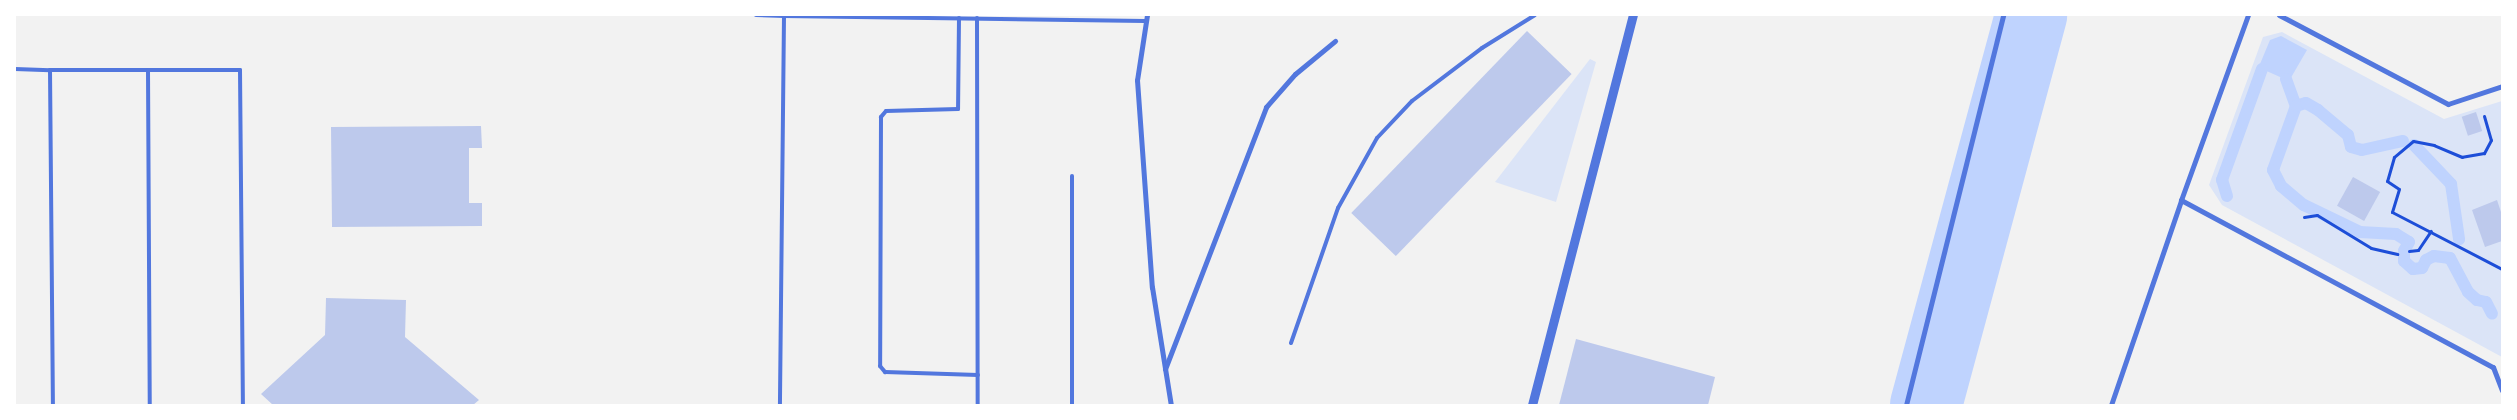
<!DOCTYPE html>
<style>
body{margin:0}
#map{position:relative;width:2517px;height:420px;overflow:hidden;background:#f2f2f2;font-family:Rubik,sans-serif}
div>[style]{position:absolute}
.green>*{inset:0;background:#dbe4f7}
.water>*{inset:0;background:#bfd3fe}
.stream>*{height:12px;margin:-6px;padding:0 6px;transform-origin:6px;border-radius:6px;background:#bfd3fe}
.river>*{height:72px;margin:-36px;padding:0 36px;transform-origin:36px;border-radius:36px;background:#bfd3fe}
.building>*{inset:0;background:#bdc9ec;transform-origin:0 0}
.path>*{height:3px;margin:-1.5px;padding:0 1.5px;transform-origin:1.5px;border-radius:1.5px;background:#1d4ed8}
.service>*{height:4px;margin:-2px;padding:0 2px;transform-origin:2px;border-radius:2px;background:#5277de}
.minor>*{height:5px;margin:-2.5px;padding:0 2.5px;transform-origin:2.5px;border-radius:2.5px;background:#5277de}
.tertiary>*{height:9px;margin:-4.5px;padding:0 4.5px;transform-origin:4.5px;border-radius:4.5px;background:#5277de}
span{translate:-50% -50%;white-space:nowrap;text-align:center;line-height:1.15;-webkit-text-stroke:4px #fff;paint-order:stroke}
.frame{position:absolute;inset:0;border:16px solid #fff;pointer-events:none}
</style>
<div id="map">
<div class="green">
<i style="clip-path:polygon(2282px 32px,2444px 119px,2502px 101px,2502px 357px,2222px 205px,2209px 185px,2263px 37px)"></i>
<i style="clip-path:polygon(1590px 59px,1596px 62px,1556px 202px,1495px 182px)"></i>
</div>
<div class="water">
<i style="clip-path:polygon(2281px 36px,2307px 50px,2289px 81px,2262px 69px,2260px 64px,2270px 40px)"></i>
</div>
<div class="stream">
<i style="left:2286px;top:79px;width:29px;rotate:70deg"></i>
<i style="left:2296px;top:106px;width:68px;rotate:109.8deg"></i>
<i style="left:2273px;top:170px;width:18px;rotate:63deg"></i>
<i style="left:2281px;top:186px;width:30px;rotate:40deg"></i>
<i style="left:2304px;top:205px;width:62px;rotate:25.7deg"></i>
<i style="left:2360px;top:232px;width:36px;rotate:3deg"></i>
<i style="left:2396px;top:234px;width:15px;rotate:32deg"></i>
<i style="left:2409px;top:242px;width:10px;rotate:119deg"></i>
<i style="left:2404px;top:251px;width:10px;rotate:90deg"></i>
<i style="left:2404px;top:261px;width:12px;rotate:42deg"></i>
<i style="left:2413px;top:269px;width:9px;rotate:-6deg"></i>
<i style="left:2422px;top:268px;width:9px;rotate:-63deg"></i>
<i style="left:2426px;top:260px;width:9px;rotate:-27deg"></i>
<i style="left:2434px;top:256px;width:16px;rotate:7deg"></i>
<i style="left:2450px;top:258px;width:38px;rotate:62deg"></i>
<i style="left:2468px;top:292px;width:12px;rotate:42deg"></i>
<i style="left:2477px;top:300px;width:9px;rotate:13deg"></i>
<i style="left:2486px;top:302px;width:13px;rotate:63deg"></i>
<i style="left:2296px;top:106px;width:10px;rotate:-17deg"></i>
<i style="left:2306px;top:103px;width:14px;rotate:30deg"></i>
<i style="left:2318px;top:110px;width:39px;rotate:40deg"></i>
<i style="left:2348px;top:135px;width:12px;rotate:76deg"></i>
<i style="left:2351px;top:147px;width:11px;rotate:15deg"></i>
<i style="left:2362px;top:150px;width:42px;rotate:-12.4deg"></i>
<i style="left:2414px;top:145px;width:54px;rotate:46.5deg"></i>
<i style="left:2451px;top:184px;width:56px;rotate:81.7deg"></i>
<i style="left:2227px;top:196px;width:17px;rotate:-107deg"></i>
<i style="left:2222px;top:180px;width:118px;rotate:-70.2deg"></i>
</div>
<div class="river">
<i style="left:1926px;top:405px;width:404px;rotate:-74.9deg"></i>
</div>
<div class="building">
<i style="left:1527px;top:31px;width:62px;height:253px;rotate:44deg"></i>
<i style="left:2476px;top:112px;width:20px;height:15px;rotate:72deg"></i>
<i style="clip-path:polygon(481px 126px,482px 148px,469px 148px,469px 203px,482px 203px,482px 226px,332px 227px,331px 127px)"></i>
<i style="left:2353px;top:177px;width:31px;height:33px;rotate:29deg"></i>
<i style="clip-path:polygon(2497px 200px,2502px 215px,2502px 241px,2485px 247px,2472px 210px)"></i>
<i style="clip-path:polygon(326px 298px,406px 300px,405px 337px,479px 400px,473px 405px,273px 405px,261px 394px,325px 335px)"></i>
<i style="clip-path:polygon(1576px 339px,1715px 377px,1708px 405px,1559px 405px)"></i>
</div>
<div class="path">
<i style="left:2484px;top:116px;width:25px;rotate:74deg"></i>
<i style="left:2491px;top:140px;width:15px;rotate:118deg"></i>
<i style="left:2484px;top:153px;width:22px;rotate:170deg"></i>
<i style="left:2462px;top:157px;width:30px;rotate:-157deg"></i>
<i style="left:2434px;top:145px;width:21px;rotate:-169deg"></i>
<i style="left:2413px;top:141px;width:25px;rotate:140deg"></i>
<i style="left:2394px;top:157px;width:25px;rotate:106deg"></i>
<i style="left:2387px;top:181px;width:14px;rotate:34deg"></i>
<i style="left:2399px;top:189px;width:24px;rotate:107deg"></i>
<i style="left:2392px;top:212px;width:124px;rotate:27.4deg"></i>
<i style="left:2304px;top:217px;width:13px;rotate:-9deg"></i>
<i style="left:2317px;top:215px;width:63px;rotate:31.4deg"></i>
<i style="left:2371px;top:248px;width:27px;rotate:13deg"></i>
<i style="left:2409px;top:251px;width:9px;rotate:-6deg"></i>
<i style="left:2418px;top:250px;width:23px;rotate:-56deg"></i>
</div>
<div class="service">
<i style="left:756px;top:15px;width:28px;rotate:2deg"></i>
<i style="left:784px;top:16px;width:389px;rotate:90.6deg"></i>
<i style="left:784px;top:16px;width:361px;rotate:0.8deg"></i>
<i style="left:959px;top:18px;width:91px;rotate:90.6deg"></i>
<i style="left:958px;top:109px;width:72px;rotate:178.4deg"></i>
<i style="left:886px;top:111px;width:8px;rotate:130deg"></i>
<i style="left:881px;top:117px;width:249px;rotate:90.2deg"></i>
<i style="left:880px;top:366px;width:8px;rotate:50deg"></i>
<i style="left:885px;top:372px;width:93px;rotate:1.8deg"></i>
<i style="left:977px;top:18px;width:387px;rotate:89.9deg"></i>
<i style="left:15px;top:69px;width:35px;rotate:2deg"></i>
<i style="left:50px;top:70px;width:335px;rotate:89.5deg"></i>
<i style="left:50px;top:70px;width:98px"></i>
<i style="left:148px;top:70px;width:335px;rotate:89.7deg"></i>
<i style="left:148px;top:70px;width:92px"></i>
<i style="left:240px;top:70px;width:335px;rotate:89.5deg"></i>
<i style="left:1291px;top:343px;width:143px;rotate:-70.8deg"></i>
<i style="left:1338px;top:208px;width:80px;rotate:-60.9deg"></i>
<i style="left:1377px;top:138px;width:51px;rotate:-46.6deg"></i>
<i style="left:1412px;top:101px;width:88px;rotate:-37.1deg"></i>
<i style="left:1482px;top:48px;width:62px;rotate:-31.9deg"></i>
<i style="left:1072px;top:405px;width:229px;rotate:-90deg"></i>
</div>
<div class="minor">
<i style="left:1147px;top:15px;width:66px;rotate:98.7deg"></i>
<i style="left:1137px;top:80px;width:208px;rotate:85.9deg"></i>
<i style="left:1152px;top:287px;width:120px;rotate:80.9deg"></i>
<i style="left:2248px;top:15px;width:197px;rotate:109.9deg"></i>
<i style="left:2181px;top:200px;width:354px;rotate:28.2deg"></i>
<i style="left:2493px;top:367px;width:25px;rotate:69deg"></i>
<i style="left:2279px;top:15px;width:191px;rotate:27.8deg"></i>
<i style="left:2448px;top:104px;width:57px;rotate:-18.4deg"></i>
<i style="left:1165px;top:369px;width:281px;rotate:-68.9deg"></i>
<i style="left:1266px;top:107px;width:44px;rotate:-48.7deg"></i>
<i style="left:1295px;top:74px;width:52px;rotate:-39.5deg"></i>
<i style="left:1906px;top:405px;width:402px;rotate:-76deg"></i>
<i style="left:2111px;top:405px;width:217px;rotate:-71.1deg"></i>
</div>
<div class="tertiary">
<i style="left:1532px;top:405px;width:403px;rotate:-75.5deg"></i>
</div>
<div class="frame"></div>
</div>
